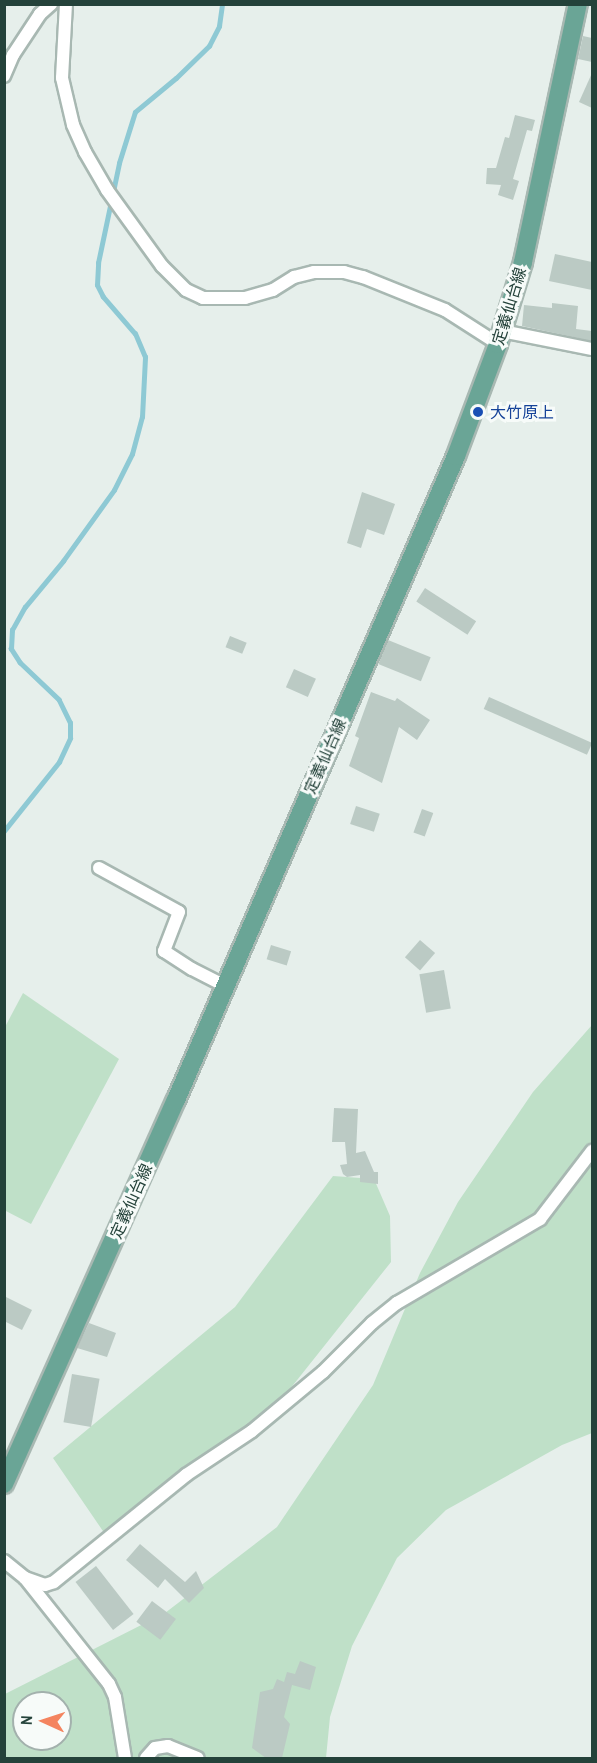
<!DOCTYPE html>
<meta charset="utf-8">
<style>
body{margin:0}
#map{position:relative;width:597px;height:1763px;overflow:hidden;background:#e6efeb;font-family:"Archivo Narrow","Noto Sans JP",sans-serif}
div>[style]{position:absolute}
.green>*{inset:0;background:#bfe0c8}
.stream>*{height:4.5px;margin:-2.25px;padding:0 2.25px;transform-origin:2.25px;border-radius:2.25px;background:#8ec9d4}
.building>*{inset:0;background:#bbcac4;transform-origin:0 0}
.roads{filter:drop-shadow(2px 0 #a8b8b2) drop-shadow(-2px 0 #a8b8b2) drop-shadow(0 2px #a8b8b2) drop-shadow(0 -2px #a8b8b2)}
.minor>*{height:12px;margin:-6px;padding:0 6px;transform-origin:6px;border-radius:6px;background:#fff}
.primary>*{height:18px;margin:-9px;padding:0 9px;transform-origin:9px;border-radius:9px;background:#6aa596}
.dots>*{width:16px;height:16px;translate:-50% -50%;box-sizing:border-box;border:3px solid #f7fbf9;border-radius:50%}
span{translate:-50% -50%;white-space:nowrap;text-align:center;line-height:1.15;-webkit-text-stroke:6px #f7fbf9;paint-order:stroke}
.street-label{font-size:16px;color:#24423a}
.transit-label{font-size:16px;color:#164399}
.left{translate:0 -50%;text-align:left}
.frame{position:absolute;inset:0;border:6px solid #24423a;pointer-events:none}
.north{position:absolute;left:12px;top:1691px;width:60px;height:60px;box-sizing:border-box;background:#f7fbf9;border:2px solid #a3b1ad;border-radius:50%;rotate:273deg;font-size:16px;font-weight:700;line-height:24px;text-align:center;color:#24423a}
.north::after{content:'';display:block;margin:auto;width:21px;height:27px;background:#f4845f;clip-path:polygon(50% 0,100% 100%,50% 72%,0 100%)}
</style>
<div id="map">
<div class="green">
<i style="clip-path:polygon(23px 993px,119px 1059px,31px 1224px,4px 1210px,5px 1027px)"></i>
<i style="clip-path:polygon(evenodd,592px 1025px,592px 1433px,562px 1445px,446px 1510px,397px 1558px,352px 1646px,330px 1717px,326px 1758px,5px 1758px,5px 1694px,165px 1613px,277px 1527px,373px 1385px,420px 1273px,458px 1202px,533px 1092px,592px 1025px,24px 1703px,60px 1703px,60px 1739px,24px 1739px,24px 1703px)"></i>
<i style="clip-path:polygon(333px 1176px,374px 1179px,390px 1216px,391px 1262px,286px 1394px,107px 1537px,53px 1458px,235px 1307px)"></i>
</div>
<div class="stream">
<i style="left:4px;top:831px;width:88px;rotate:-51.4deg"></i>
<i style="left:59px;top:762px;width:26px;rotate:-65deg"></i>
<i style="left:70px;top:738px;width:15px;rotate:-90deg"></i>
<i style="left:70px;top:723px;width:25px;rotate:-116deg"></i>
<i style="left:59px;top:700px;width:54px;rotate:-136.5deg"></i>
<i style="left:20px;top:663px;width:17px;rotate:-123deg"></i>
<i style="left:11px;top:649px;width:19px;rotate:-87deg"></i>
<i style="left:12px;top:630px;width:26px;rotate:-61deg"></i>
<i style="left:25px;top:607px;width:60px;rotate:-50.4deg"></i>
<i style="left:63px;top:561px;width:87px;rotate:-54.3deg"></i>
<i style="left:114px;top:490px;width:40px;rotate:-63.4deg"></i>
<i style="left:132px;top:454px;width:38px;rotate:-75deg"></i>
<i style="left:142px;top:417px;width:60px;rotate:-87.1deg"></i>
<i style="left:145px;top:357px;width:25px;rotate:-113deg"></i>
<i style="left:135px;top:334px;width:49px;rotate:-130.9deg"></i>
<i style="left:103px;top:297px;width:13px;rotate:-117deg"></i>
<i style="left:97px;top:285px;width:22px;rotate:-87deg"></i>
<i style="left:98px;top:263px;width:102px;rotate:-78.1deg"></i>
<i style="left:119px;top:163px;width:53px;rotate:-72.6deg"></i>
<i style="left:135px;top:112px;width:53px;rotate:-39.7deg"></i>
<i style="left:176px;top:78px;width:46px;rotate:-44.1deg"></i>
<i style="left:209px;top:46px;width:22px;rotate:-63deg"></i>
<i style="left:219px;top:26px;width:22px;rotate:-82deg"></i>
</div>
<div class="building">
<i style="clip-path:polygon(583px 36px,592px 38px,592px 62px,578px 59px)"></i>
<i style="clip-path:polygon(592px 73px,592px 108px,579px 102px)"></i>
<i style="clip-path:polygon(515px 115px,535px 120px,532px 131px,527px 130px,513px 179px,519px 181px,513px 200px,498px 195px,501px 185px,486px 184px,487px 168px,496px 168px,505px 137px,509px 138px)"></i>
<i style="clip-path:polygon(555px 254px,592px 262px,592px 290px,549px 281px)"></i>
<i style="clip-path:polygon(552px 303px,578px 306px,576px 329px,592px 331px,592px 341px,522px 326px,524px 305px,552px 308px)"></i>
<i style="clip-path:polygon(362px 492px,395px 504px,384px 535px,367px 529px,361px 548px,347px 543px)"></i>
<i style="left:425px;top:588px;width:61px;height:16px;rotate:33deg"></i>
<i style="left:230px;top:636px;width:18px;height:12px;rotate:22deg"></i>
<i style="left:388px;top:640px;width:46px;height:26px;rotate:22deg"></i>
<i style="left:294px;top:669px;width:24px;height:20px;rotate:24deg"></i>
<i style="clip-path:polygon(371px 692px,395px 701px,397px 698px,430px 720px,417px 740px,399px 727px,382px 783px,349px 766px,359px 738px,355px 736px)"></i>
<i style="left:489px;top:697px;width:113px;height:13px;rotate:24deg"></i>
<i style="left:356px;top:806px;width:25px;height:19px;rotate:18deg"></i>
<i style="left:422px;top:809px;width:12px;height:25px;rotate:20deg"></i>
<i style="left:420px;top:940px;width:20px;height:23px;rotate:41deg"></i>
<i style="left:271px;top:945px;width:21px;height:15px;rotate:17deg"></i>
<i style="left:444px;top:970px;width:39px;height:25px;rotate:80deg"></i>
<i style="clip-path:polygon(334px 1108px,358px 1109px,356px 1153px,365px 1151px,374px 1172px,378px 1172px,378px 1184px,360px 1182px,360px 1175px,347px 1177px,343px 1174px,340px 1165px,347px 1164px,345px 1142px,332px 1142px)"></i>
<i style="clip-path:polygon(4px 1296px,32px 1310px,22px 1330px,4px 1321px)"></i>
<i style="clip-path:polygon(89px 1323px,116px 1333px,107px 1357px,77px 1348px)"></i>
<i style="left:72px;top:1374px;width:28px;height:49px;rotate:10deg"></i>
<i style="clip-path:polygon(140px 1544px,185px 1582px,196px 1571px,204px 1588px,189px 1603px,165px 1579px,158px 1588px,126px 1560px)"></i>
<i style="left:96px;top:1566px;width:61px;height:26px;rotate:52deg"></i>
<i style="left:152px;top:1601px;width:30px;height:26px;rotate:37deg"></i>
<i style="clip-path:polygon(300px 1661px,316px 1667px,310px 1690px,292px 1685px,284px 1717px,290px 1724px,282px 1758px,266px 1758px,252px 1748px,260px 1692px,273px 1689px,277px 1679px,284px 1682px,287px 1672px,295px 1674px)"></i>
</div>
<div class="roads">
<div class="minor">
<i style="left:66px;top:4px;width:74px;rotate:93.1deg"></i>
<i style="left:62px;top:78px;width:48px;rotate:76.8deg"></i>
<i style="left:73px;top:125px;width:30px;rotate:66deg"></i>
<i style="left:85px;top:152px;width:44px;rotate:59.9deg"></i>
<i style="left:107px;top:190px;width:94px;rotate:54.1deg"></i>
<i style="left:162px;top:266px;width:34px;rotate:45deg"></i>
<i style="left:186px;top:290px;width:19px;rotate:25deg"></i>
<i style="left:203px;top:298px;width:42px"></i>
<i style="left:245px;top:298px;width:29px;rotate:-16deg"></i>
<i style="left:273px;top:290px;width:25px;rotate:-32deg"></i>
<i style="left:294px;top:277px;width:21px;rotate:-14deg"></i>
<i style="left:314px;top:272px;width:30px"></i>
<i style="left:344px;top:272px;width:20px;rotate:15deg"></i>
<i style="left:363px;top:277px;width:88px;rotate:21.9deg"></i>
<i style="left:445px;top:310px;width:63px;rotate:32.7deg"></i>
<i style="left:4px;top:76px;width:23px;rotate:-67deg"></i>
<i style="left:13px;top:55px;width:49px;rotate:-56.6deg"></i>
<i style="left:40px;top:14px;width:15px;rotate:-42deg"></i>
<i style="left:502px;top:331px;width:92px;rotate:11.3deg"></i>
<i style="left:99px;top:868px;width:91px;rotate:28.8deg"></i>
<i style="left:179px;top:912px;width:42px;rotate:111deg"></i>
<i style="left:164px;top:951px;width:33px;rotate:33deg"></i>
<i style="left:192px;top:969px;width:36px;rotate:27deg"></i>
<i style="left:4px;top:1561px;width:27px;rotate:39deg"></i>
<i style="left:25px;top:1578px;width:135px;rotate:51.6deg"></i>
<i style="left:109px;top:1684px;width:14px;rotate:65deg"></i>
<i style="left:115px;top:1697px;width:62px;rotate:80.7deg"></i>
<i style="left:25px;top:1578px;width:21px;rotate:19deg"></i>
<i style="left:45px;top:1585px;width:9px;rotate:-18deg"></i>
<i style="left:54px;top:1582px;width:170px;rotate:-39deg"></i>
<i style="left:186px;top:1475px;width:79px;rotate:-33.7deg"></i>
<i style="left:252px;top:1431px;width:92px;rotate:-39.7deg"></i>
<i style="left:323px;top:1372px;width:69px;rotate:-45deg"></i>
<i style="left:372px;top:1323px;width:32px;rotate:-39deg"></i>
<i style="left:397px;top:1303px;width:166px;rotate:-30.4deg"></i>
<i style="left:540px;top:1219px;width:86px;rotate:-52.6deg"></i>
<i style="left:146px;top:1758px;width:13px;rotate:-48deg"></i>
<i style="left:155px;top:1748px;width:13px;rotate:-9deg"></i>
<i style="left:168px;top:1746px;width:32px;rotate:22deg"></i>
</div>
<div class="primary">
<i style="left:4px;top:1484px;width:421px;rotate:-65.9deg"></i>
<i style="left:176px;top:1100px;width:702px;rotate:-66.5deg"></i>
<i style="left:456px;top:456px;width:120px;rotate:-69.4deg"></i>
<i style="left:498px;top:344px;width:86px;rotate:-73deg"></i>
<i style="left:523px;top:262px;width:264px;rotate:-78deg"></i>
</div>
</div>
<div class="dots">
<i style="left:478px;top:412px;background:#1a4fb4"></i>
</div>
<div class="street-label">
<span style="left:509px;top:306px;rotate:-73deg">定義仙台線</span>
<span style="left:325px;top:756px;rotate:-66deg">定義仙台線</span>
<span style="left:131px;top:1201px;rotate:-66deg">定義仙台線</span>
</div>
<div class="transit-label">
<span class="left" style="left:490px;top:412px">大竹原上</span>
</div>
<div class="frame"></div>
<div class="north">N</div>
</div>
